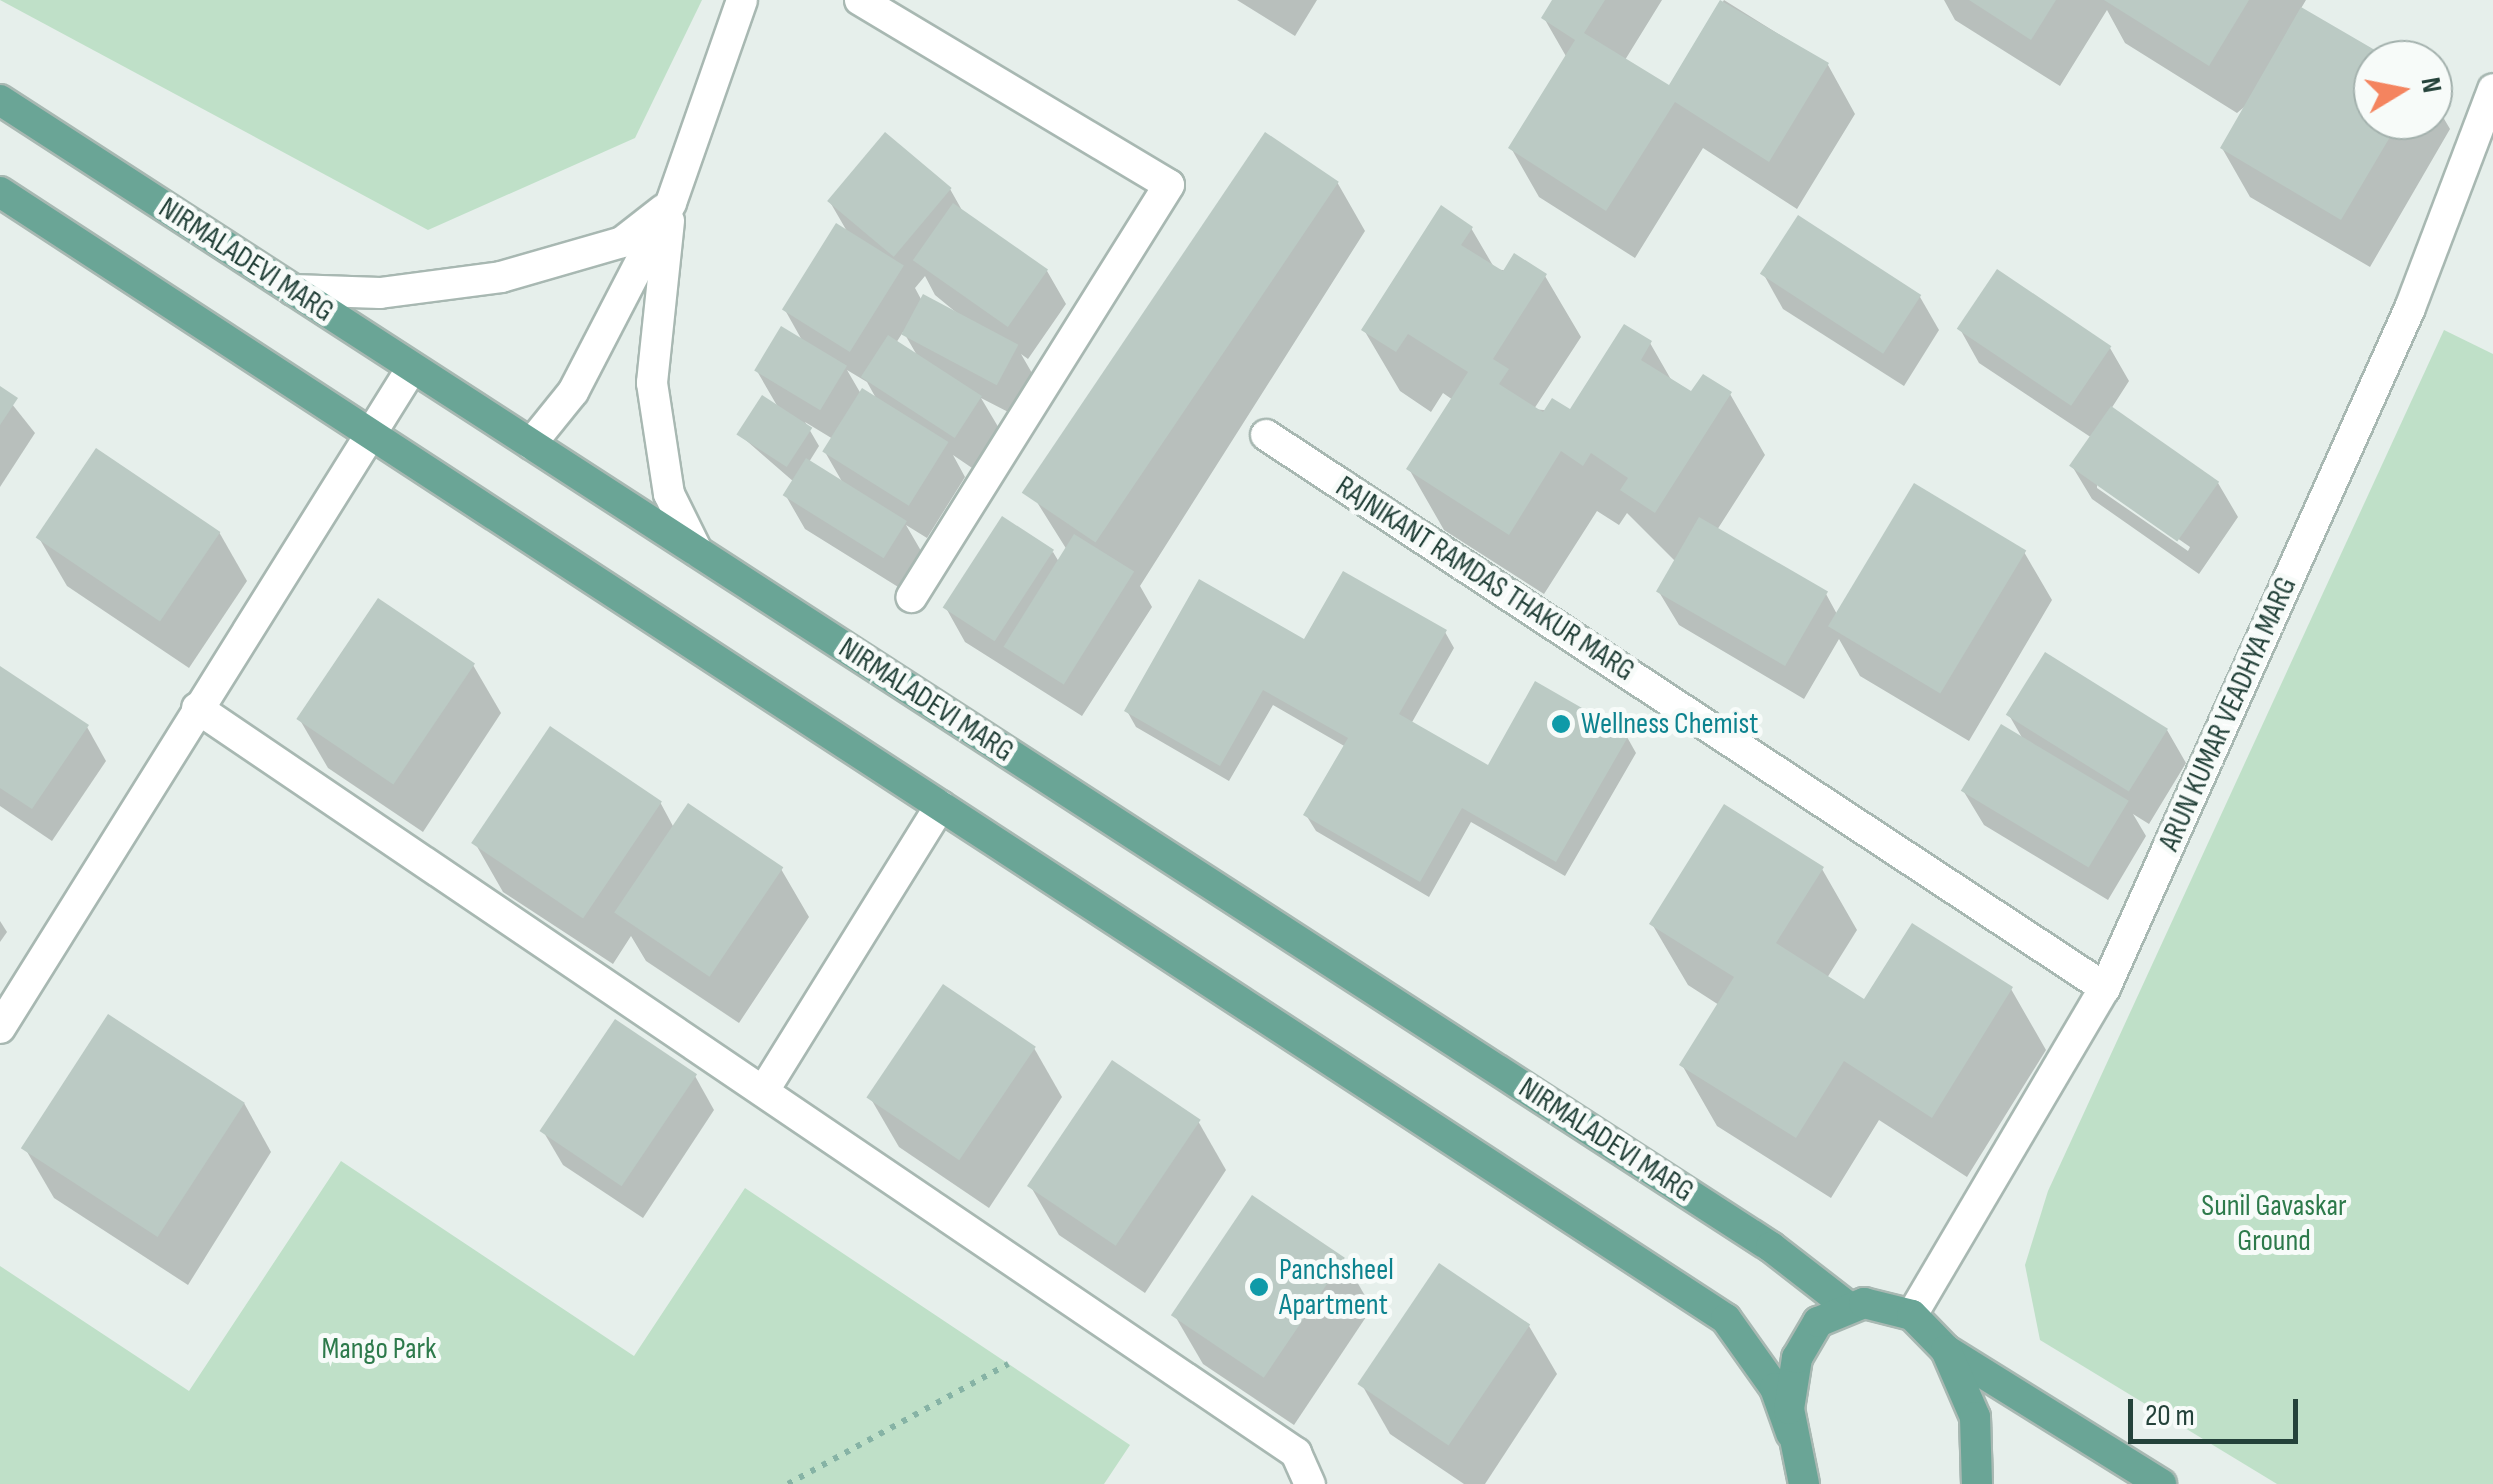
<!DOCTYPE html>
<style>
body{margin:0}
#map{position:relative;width:2493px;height:1484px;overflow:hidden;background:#e6efeb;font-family:"Sofia Sans Condensed",sans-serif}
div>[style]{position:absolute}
.green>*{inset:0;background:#bfe0c8}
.shadow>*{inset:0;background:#0003}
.building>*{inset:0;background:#bbcac4;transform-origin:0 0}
.path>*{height:6px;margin-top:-3px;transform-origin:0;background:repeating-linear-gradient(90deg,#86b3a5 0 5px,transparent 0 13px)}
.roads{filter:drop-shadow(2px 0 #a8b8b2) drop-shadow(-2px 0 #a8b8b2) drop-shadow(0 2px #a8b8b2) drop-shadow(0 -2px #a8b8b2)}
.minor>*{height:30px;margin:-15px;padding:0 15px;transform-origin:15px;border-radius:15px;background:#fff}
.major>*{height:30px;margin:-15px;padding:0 15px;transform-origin:15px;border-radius:15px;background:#6aa596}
.dots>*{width:28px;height:28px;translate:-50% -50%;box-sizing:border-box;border:5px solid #f7fbf9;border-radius:50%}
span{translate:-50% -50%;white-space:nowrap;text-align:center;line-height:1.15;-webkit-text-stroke:10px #f7fbf9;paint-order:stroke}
.street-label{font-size:30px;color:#24423a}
.culture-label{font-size:30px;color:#0d838f}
.left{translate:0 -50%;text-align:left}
.park-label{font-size:30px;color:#2d7a4b}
.north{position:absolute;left:2353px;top:40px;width:100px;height:100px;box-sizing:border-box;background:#f7fbf9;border:2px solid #a3b1ad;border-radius:50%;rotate:80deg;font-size:28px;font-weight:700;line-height:40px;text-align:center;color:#24423a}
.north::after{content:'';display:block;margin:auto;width:35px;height:45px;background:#f4845f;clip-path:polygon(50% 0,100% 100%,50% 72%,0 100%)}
.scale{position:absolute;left:2128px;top:1399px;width:170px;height:45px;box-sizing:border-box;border:5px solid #24423a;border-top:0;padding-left:12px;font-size:30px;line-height:35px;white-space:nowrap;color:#24423a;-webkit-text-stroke:8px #f7fbf9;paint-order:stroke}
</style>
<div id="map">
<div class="green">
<i style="clip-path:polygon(0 0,702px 0,635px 138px,428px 230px)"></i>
<i style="clip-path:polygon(2444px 330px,2493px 354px,2493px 1484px,2277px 1484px,2040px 1340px,2025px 1265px,2048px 1191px)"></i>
<i style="clip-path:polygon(341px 1161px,634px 1356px,745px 1188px,1130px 1445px,1104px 1484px,0 1484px,0 1266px,189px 1391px)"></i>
</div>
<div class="shadow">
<i style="clip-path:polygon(1237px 0,1317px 0,1295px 36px)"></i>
<i style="clip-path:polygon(1555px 0,1662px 0,1625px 60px,1670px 88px,1724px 0,1828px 65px,1855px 114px,1797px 209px,1703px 148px,1635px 258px,1539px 197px,1511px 148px,1567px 58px,1544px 18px)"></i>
<i style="clip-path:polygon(1944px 0,2306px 0,2300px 10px,2387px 60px,2373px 60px,2373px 120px,2433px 120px,2433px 100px,2450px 129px,2370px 267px,2250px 197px,2222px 148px,2249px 103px,2237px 113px,2125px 43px,2107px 10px,2060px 86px,1955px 20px)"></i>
<i style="clip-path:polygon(1337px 182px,1365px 231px,1140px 586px,1152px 607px,1082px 716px,965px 642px,946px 608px,1053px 552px,1059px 562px,1067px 550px,1035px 499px)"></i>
<i style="clip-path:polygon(evenodd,950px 189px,963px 212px,1047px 271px,1066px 304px,1028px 359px,1021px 354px,1036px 380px,1016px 416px,981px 398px,1000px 430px,975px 470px,953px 455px,965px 477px,927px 538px,906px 525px,924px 556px,903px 590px,805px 529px,786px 496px,794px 482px,740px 435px,779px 409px,757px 371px,803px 342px,785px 310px,848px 233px,830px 202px,950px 189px,925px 276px,935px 295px,963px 318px,922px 301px,915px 288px,925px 276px,950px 189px,903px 332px,907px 338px,918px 357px,896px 343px,903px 332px,950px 189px,847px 370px,867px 382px,877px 400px,861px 394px,847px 370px,950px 189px,805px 422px,833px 439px,825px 452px,844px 485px,809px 462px,819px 446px,805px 422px)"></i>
<i style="clip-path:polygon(1471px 228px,1495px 269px,1545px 276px,1581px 337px,1534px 409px,1571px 413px,1650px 343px,1673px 383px,1692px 395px,1730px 394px,1765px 455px,1717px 530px,1826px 594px,1838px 616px,2024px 552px,2052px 600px,1969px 741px,1860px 676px,1839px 639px,1804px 699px,1679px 625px,1659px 592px,1676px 562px,1627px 513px,1619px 525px,1597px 511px,1544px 594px,1444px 530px,1409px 469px,1453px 400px,1443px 393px,1431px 412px,1400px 391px,1364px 330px)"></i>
<i style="clip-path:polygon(1764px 275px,1920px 297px,1939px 330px,1904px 386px,1783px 309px)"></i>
<i style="clip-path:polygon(evenodd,1960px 329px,2110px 348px,2129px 381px,2111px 409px,2218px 483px,2238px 517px,2199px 574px,2092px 499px,2072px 466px,2092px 438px,1979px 363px,1960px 329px,2097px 482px,2190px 547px,2188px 551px,2097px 488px,2097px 482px)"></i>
<i style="clip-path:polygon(0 389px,35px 433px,0 487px)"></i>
<i style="clip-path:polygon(219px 532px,247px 581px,189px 668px,67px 586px,39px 538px)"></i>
<i style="clip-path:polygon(1445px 632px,1454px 648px,1411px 724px,1488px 769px,1627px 737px,1636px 753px,1565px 876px,1471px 822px,1429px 897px,1316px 831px,1306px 815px,1346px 747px,1273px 705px,1229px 781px,1136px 727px,1127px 711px,1305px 643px)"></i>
<i style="clip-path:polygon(473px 665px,501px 713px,423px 832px,328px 768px,300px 720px)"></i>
<i style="clip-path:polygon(0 669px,87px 727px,106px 761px,52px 841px,0 806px)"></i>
<i style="clip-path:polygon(2009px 715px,2167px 730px,2186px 763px,2149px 824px,2133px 814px,2146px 836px,2108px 900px,1984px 825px,1964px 792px,2024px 741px)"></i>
<i style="clip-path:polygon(660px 802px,674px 828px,781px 869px,809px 917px,739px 1023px,646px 961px,631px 936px,613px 964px,503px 892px,475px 843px)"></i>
<i style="clip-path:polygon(1822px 869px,1857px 930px,1827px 978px,1865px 1002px,2011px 989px,2046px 1050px,1967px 1177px,1879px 1120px,1831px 1198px,1717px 1126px,1682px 1065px,1719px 1005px,1688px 985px,1652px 924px)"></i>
<i style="clip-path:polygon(0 921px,7px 932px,0 942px)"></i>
<i style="clip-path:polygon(1034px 1048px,1062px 1097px,989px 1208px,899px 1147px,871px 1099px)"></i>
<i style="clip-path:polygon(695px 1076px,714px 1110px,643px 1218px,563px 1165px,543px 1131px)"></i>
<i style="clip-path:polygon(244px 1103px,271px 1152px,188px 1285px,54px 1198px,26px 1150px)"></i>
<i style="clip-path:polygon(1198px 1121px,1226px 1170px,1145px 1293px,1059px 1235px,1031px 1187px)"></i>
<i style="clip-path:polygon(1344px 1259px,1372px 1308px,1294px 1425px,1203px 1364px,1175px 1316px)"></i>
<i style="clip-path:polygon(1529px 1326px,1557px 1374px,1485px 1484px,1464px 1484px,1390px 1434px,1362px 1385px)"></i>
</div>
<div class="building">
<i style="clip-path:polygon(1552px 0,1605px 0,1584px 33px,1669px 85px,1720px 0,1829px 63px,1769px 162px,1675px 102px,1606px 211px,1508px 148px,1575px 40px,1541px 18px)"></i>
<i style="clip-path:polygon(1969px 0,2056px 0,2031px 40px)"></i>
<i style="clip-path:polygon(2104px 0,2249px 0,2209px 66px)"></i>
<i style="clip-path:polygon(2301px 7px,2392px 60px,2373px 60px,2373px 120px,2400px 120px,2341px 220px,2220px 148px)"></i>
<i style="left:885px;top:132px;width:87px;height:90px;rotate:40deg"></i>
<i style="left:1265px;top:132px;width:89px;height:435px;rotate:34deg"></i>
<i style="left:953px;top:203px;width:116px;height:70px;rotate:35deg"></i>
<i style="clip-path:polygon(1441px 205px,1473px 227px,1461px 245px,1503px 271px,1514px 253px,1547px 274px,1493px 359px,1509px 369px,1499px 384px,1543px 412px,1552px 398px,1570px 409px,1624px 324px,1652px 341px,1641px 360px,1691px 391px,1703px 374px,1732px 392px,1655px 513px,1620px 490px,1628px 478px,1591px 453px,1583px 466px,1561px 451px,1509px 535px,1406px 469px,1468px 372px,1408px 334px,1396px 352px,1361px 330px)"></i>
<i style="left:1798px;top:215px;width:147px;height:70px;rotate:33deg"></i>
<i style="left:836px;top:223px;width:80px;height:102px;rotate:32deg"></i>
<i style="left:1997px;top:269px;width:138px;height:72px;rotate:34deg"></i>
<i style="left:923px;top:294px;width:108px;height:46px;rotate:28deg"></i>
<i style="left:781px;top:326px;width:77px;height:52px;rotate:31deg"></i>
<i style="left:888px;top:335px;width:112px;height:50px;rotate:33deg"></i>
<i style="clip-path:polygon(0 386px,18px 398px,0 425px)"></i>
<i style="left:862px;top:388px;width:102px;height:75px;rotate:32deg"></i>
<i style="left:762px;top:395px;width:60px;height:47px;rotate:33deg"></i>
<i style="left:2111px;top:406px;width:132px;height:73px;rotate:35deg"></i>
<i style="left:96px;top:448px;width:150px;height:108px;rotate:34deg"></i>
<i style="left:806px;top:458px;width:119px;height:44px;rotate:32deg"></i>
<i style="left:1914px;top:483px;width:131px;height:167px;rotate:31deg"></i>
<i style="left:1002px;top:516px;width:62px;height:109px;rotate:33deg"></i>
<i style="left:1699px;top:517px;width:149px;height:86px;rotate:30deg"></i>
<i style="left:1074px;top:534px;width:71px;height:133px;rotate:32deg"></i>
<i style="clip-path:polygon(1343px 571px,1447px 630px,1399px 714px,1488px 765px,1535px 681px,1629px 735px,1556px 862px,1462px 808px,1420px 882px,1303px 815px,1348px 738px,1263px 690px,1220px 766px,1124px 711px,1199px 579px,1304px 639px)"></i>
<i style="left:378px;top:598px;width:117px;height:146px;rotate:34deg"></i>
<i style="left:2045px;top:652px;width:145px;height:74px;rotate:32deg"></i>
<i style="clip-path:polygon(0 666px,89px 725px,32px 809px,0 788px)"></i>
<i style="left:2001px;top:724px;width:149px;height:78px;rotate:31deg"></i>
<i style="left:550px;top:726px;width:135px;height:141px;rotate:34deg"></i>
<i style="left:688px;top:803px;width:115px;height:132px;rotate:34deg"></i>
<i style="clip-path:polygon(1724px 804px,1824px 867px,1776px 943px,1864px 999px,1912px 923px,2013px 987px,1932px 1118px,1844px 1061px,1796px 1138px,1679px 1065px,1734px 977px,1649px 924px)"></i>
<i style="left:943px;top:984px;width:112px;height:137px;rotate:34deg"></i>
<i style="left:108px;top:1014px;width:163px;height:160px;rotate:33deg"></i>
<i style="left:615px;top:1019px;width:99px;height:135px;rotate:34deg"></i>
<i style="left:1112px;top:1060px;width:107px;height:152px;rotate:34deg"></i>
<i style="left:1252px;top:1195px;width:112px;height:145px;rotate:34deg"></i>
<i style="left:1439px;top:1263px;width:110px;height:146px;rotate:34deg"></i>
</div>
<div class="path">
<i style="left:788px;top:1484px;width:251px;rotate:-28.6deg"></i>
</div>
<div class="roads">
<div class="minor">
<i style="left:860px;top:0;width:360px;rotate:30.9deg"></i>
<i style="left:1169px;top:185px;width:486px;rotate:122deg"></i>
<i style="left:669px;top:221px;width:163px;rotate:96deg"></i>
<i style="left:652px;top:383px;width:112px;rotate:81.3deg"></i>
<i style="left:669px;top:494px;width:64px;rotate:63.8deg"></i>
<i style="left:293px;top:290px;width:87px;rotate:2deg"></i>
<i style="left:380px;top:293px;width:122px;rotate:-7.5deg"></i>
<i style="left:501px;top:277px;width:126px;rotate:-16.1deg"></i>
<i style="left:622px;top:242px;width:52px;rotate:-38deg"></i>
<i style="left:1266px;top:435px;width:1005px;rotate:33.39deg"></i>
<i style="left:531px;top:444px;width:67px;rotate:-51.1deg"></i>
<i style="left:573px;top:392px;width:213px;rotate:-62.6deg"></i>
<i style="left:671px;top:203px;width:215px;rotate:-70.7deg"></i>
<i style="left:197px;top:708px;width:1328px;rotate:34.13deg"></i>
<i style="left:1296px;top:1453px;width:34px;rotate:66deg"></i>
<i style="left:0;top:1028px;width:778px;rotate:-58.03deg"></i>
<i style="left:766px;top:1087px;width:331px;rotate:-58.2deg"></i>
<i style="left:1912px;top:1315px;width:380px;rotate:-59.5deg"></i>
<i style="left:2105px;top:988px;width:745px;rotate:-65.84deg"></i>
<i style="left:2410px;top:308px;width:234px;rotate:-69.2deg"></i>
</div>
<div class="major">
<i style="left:0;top:100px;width:2110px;rotate:32.93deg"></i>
<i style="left:1771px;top:1247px;width:96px;rotate:37.8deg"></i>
<i style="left:0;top:192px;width:2061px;rotate:33.14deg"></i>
<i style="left:1726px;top:1319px;width:85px;rotate:54.6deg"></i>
<i style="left:1775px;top:1388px;width:48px;rotate:70.4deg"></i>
<i style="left:1949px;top:1352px;width:250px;rotate:31.9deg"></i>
<i style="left:1804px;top:1484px;width:76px;rotate:-101.3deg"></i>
<i style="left:1789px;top:1409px;width:52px;rotate:-81.1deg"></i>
<i style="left:1797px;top:1358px;width:42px;rotate:-59.7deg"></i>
<i style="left:1818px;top:1322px;width:50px;rotate:-22.4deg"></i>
<i style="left:1864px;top:1303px;width:49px;rotate:14deg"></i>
<i style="left:1912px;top:1315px;width:49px;rotate:45.8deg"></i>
<i style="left:1946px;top:1350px;width:73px;rotate:66.6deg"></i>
<i style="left:1975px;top:1417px;width:67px;rotate:88.3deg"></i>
</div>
</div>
<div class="dots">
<i style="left:1561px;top:724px;background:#0f9aa8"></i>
<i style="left:1259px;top:1287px;background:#0f9aa8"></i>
</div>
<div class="street-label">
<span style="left:246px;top:260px;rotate:33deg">NIRMALADEVI MARG</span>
<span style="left:1485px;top:579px;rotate:33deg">RAJNIKANT RAMDAS THAKUR MARG</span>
<span style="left:926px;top:700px;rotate:33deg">NIRMALADEVI MARG</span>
<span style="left:2228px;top:714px;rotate:-66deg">ARUN KUMAR VEADHYA MARG</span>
<span style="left:1606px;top:1140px;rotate:33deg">NIRMALADEVI MARG</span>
</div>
<div class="culture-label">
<span class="left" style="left:1581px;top:724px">Wellness Chemist</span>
<span class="left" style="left:1279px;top:1287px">Panchsheel<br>Apartment</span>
</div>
<div class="park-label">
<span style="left:2274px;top:1223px">Sunil Gavaskar<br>Ground</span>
<span style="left:379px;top:1349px">Mango Park</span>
</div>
<div class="north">N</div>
<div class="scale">20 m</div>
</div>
